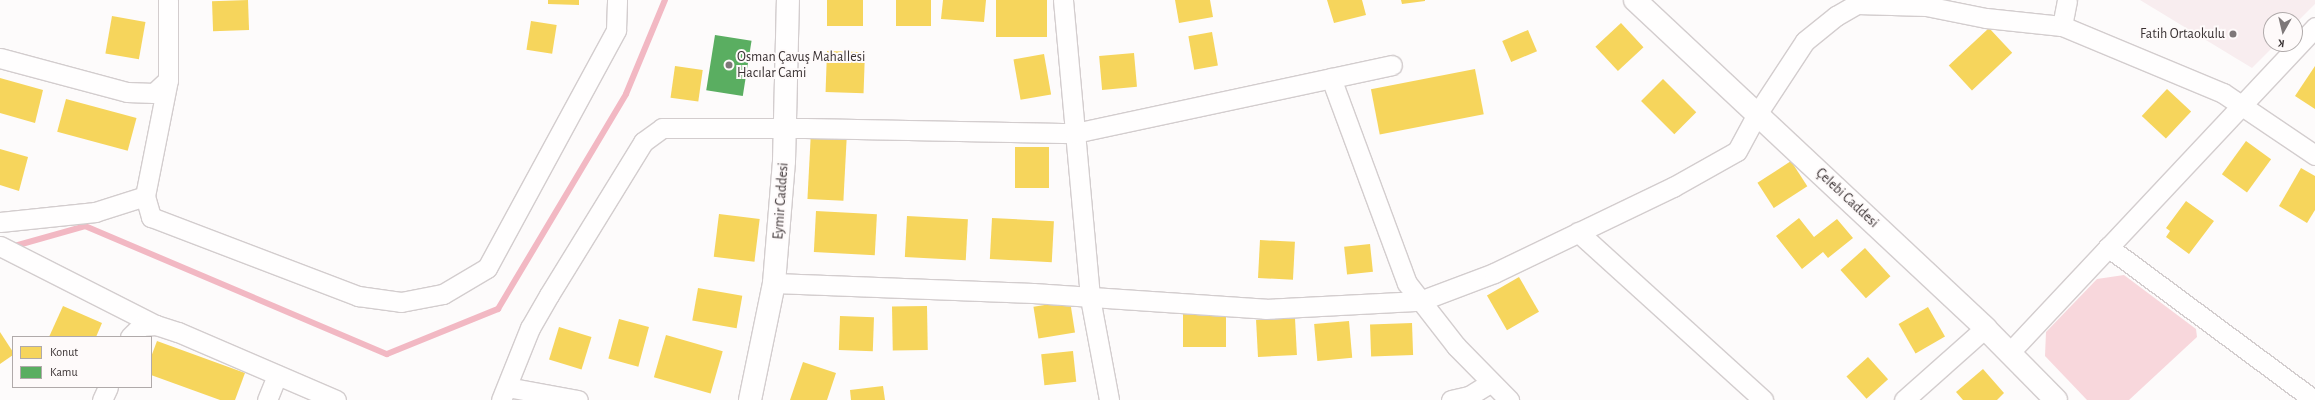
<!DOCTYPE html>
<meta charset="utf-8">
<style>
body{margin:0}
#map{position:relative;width:2315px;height:400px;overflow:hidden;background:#fdfbfb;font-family:"Alegreya Sans",sans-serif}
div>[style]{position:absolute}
.built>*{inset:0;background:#f8edef}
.green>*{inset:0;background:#f8d7dc}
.homes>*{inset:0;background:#f6d55c;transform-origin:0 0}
.public>*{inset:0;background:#5aae61;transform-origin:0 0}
.stream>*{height:6px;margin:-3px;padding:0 3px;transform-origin:3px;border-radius:3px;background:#f2b8c3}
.roads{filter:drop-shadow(1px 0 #d3cdce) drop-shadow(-1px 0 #d3cdce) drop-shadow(0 1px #d3cdce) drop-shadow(0 -1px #d3cdce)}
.street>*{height:19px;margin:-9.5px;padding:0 9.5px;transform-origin:9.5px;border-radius:9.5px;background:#fffefe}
.secondary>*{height:22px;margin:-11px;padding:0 11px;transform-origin:11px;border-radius:11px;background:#fffefe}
.dots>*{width:11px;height:11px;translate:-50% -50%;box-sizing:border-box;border:2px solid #fefafa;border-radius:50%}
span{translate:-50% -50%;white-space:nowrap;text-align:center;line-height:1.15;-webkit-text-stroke:4px #fefafa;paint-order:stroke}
.poi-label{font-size:14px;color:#3a3233}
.right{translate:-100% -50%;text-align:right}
.left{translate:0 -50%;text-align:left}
.street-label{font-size:14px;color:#3a3233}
.legend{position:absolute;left:12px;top:336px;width:140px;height:52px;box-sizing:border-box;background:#fefafa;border:1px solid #b0aaaa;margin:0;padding:5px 7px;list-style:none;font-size:12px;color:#3a3233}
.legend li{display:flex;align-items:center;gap:8px;height:20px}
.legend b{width:20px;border:1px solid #b0aaaa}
.north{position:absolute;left:2263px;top:12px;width:40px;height:40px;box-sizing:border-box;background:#fefafa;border:1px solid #b0aaaa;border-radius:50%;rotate:188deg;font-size:11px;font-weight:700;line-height:16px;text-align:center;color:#3a3233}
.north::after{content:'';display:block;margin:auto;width:14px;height:18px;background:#7e7879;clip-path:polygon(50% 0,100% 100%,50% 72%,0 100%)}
</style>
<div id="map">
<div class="built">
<i style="clip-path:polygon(2140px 0,2315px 0,2315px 4px,2295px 24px,2295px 20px,2271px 20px,2271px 44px,2276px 44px,2252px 68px)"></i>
</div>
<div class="green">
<i style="clip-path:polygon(2124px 275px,2196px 329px,2197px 337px,2129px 400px,2087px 400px,2045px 356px,2046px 332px,2097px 279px)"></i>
</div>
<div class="homes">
<i style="left:248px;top:0;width:30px;height:36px;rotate:88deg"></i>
<i style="clip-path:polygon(548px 0,579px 0,579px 5px,548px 4px)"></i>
<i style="left:827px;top:0;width:36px;height:26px"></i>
<i style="left:896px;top:0;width:35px;height:26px"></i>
<i style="clip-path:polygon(943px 0,986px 0,984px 22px,941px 19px)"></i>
<i style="left:996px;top:0;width:51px;height:37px"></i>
<i style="clip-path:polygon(1175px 0,1210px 0,1213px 17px,1179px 23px)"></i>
<i style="clip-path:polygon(1327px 0,1362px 0,1366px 15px,1334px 23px)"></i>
<i style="clip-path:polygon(1401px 0,1425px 0,1425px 1px,1402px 4px)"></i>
<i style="left:112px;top:16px;width:34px;height:38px;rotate:10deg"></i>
<i style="left:531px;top:21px;width:26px;height:29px;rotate:9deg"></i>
<i style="left:1621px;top:23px;width:33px;height:35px;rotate:47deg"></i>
<i style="left:1989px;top:28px;width:34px;height:55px;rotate:47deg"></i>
<i style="left:1528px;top:30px;width:23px;height:28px;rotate:67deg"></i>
<i style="left:1212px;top:32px;width:34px;height:24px;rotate:80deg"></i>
<i style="left:827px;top:51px;width:38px;height:41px;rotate:2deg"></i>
<i style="left:1134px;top:53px;width:34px;height:35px;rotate:85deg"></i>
<i style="left:1044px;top:54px;width:41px;height:31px;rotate:80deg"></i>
<i style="left:675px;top:66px;width:28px;height:32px;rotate:8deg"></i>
<i style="clip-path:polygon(2315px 66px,2315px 109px,2295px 96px)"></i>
<i style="left:1475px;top:69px;width:46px;height:106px;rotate:79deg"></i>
<i style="clip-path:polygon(0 78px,43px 90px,35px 123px,0 113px)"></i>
<i style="left:1663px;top:79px;width:47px;height:31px;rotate:45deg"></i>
<i style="left:2167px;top:89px;width:33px;height:37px;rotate:43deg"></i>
<i style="left:66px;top:99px;width:73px;height:34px;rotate:15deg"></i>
<i style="left:811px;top:131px;width:36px;height:68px;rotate:3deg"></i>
<i style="left:2246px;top:141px;width:31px;height:41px;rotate:36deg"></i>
<i style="left:1015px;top:147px;width:34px;height:41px"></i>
<i style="clip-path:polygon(0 149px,28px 157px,19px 191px,0 185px)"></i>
<i style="left:1791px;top:161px;width:30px;height:40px;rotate:57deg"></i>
<i style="clip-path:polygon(2301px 168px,2315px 176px,2315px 210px,2307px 223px,2279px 206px)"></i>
<i style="clip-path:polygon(2186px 201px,2214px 221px,2189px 254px,2166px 237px,2170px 231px,2166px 228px)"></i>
<i style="left:816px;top:211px;width:61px;height:41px;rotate:3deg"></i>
<i style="left:719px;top:214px;width:41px;height:43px;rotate:7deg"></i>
<i style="left:907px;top:216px;width:61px;height:41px;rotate:3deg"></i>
<i style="left:992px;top:218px;width:62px;height:41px;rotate:3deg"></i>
<i style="clip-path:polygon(1799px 218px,1814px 237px,1837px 219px,1853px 238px,1828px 258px,1823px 252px,1802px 269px,1776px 236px)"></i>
<i style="left:1260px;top:240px;width:35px;height:38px;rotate:3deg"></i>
<i style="left:1370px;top:244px;width:28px;height:26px;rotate:84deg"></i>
<i style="left:1865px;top:248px;width:38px;height:33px;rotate:48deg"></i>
<i style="left:1519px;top:277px;width:40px;height:37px;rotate:60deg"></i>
<i style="left:698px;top:288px;width:45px;height:33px;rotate:10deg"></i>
<i style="left:1070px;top:301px;width:32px;height:37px;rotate:81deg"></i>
<i style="clip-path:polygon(63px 306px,102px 323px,96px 337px,49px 337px)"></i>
<i style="left:927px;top:306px;width:44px;height:35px;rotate:89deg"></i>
<i style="left:1928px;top:307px;width:34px;height:34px;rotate:60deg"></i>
<i style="left:1183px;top:314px;width:43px;height:33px"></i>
<i style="left:840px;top:316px;width:34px;height:34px;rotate:2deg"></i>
<i style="left:1295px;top:318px;width:37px;height:39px;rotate:87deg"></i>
<i style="left:619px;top:319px;width:31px;height:41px;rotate:15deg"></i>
<i style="left:1349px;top:321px;width:37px;height:35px;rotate:85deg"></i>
<i style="left:1412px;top:323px;width:32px;height:42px;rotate:88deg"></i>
<i style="left:559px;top:327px;width:34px;height:34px;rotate:17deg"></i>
<i style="clip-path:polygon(0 332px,13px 352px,13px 355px,0 364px)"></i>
<i style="left:666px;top:335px;width:59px;height:44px;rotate:16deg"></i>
<i style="clip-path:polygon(157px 341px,245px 373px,235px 400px,220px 400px,151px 375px,151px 357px)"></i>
<i style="left:1073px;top:351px;width:31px;height:32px;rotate:84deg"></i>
<i style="left:1868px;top:357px;width:30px;height:29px;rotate:48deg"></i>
<i style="clip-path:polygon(803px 362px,836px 373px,827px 400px,790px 400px)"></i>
<i style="clip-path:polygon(1983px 369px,2004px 393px,1997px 400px,1963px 400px,1956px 392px)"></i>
<i style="clip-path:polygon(883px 386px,885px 400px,851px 400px,850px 390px)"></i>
</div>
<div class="public">
<i style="left:715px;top:35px;width:37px;height:56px;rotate:9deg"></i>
</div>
<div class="stream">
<i style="left:11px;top:247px;width:77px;rotate:-15.8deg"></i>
<i style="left:85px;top:226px;width:328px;rotate:23deg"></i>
<i style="left:387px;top:354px;width:120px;rotate:-22.1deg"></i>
<i style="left:498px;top:309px;width:250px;rotate:-59.2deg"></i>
<i style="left:626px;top:94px;width:102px;rotate:-67.5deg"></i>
</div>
<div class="roads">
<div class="street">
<i style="left:1063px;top:0;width:299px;rotate:84.8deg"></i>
<i style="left:1090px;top:298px;width:104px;rotate:79.4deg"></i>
<i style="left:2062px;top:26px;width:26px;rotate:-79deg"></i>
<i style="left:0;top:58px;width:131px;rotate:15deg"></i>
<i style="left:127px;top:92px;width:27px;rotate:2deg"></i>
<i style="left:154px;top:93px;width:19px;rotate:-43deg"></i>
<i style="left:168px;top:80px;width:80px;rotate:-90deg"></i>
<i style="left:1331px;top:78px;width:219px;rotate:69.7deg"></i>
<i style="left:1407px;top:283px;width:80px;rotate:52.1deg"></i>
<i style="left:1456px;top:346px;width:76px;rotate:45.5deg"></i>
<i style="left:145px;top:196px;width:22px;rotate:74deg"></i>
<i style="left:151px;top:217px;width:222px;rotate:20.9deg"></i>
<i style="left:358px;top:296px;width:43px;rotate:7.9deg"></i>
<i style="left:401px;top:302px;width:43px;rotate:-10.8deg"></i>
<i style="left:443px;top:294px;width:51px;rotate:-30.6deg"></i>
<i style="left:487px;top:268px;width:271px;rotate:-61.5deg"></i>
<i style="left:616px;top:30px;width:30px;rotate:-88deg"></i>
<i style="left:0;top:222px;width:96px;rotate:-6deg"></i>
<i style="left:95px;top:212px;width:52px;rotate:-17.7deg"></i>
<i style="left:145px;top:196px;width:118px;rotate:-78.8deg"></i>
<i style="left:1578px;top:232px;width:250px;rotate:42.2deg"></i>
<i style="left:0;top:246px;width:175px;rotate:26.9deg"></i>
<i style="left:2108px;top:247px;width:257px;rotate:36.6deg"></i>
<i style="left:774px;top:283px;width:259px;rotate:2.2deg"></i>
<i style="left:1033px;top:293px;width:233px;rotate:3.9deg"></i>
<i style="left:1265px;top:309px;width:155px;rotate:-3deg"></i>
<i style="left:1420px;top:301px;width:79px;rotate:-20.7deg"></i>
<i style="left:1494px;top:273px;width:199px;rotate:-25.7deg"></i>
<i style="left:1673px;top:187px;width:73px;rotate:-29.4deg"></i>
<i style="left:1737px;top:151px;width:42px;rotate:-61.6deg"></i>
<i style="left:1757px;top:114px;width:87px;rotate:-56.7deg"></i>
<i style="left:1805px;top:41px;width:40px;rotate:-39deg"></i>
<i style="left:1836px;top:16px;width:24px;rotate:-30deg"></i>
<i style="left:1857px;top:4px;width:69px;rotate:1.7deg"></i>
<i style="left:1926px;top:6px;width:61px;rotate:11.3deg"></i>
<i style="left:1986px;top:18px;width:76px;rotate:6deg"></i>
<i style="left:2062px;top:26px;width:174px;rotate:22.6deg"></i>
<i style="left:2223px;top:93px;width:111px;rotate:34deg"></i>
<i style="left:130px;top:337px;width:16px;rotate:-45deg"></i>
<i style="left:141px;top:326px;width:15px;rotate:-4deg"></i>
<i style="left:156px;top:325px;width:23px;rotate:18deg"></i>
<i style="left:178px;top:332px;width:172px;rotate:23.3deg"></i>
<i style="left:2010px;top:352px;width:446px;rotate:-46.8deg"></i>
<i style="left:507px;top:387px;width:72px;rotate:10.4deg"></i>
<i style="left:102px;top:400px;width:14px;rotate:-65deg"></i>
<i style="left:267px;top:400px;width:27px;rotate:-68deg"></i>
<i style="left:501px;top:400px;width:78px;rotate:-68.1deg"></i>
<i style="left:530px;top:328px;width:38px;rotate:-60deg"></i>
<i style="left:549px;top:295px;width:180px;rotate:-58.4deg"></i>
<i style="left:643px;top:142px;width:24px;rotate:-36deg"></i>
<i style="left:662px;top:128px;width:143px"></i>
<i style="left:805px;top:128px;width:270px;rotate:1.1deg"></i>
<i style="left:1075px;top:133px;width:324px;rotate:-12.1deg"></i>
<i style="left:1451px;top:400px;width:18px;rotate:-13deg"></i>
<i style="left:1469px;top:396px;width:26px;rotate:-32deg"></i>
<i style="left:1904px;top:400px;width:108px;rotate:-41.6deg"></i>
</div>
<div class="secondary">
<i style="left:1635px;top:0;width:480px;rotate:43.1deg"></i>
<i style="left:1985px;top:328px;width:101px;rotate:45.4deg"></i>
<i style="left:750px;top:400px;width:119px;rotate:-78.4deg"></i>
<i style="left:774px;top:283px;width:122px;rotate:-85.3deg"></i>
<i style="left:784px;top:161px;width:161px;rotate:-88.6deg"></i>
</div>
</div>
<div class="dots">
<i style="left:2233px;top:34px;background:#7e7879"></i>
<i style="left:729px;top:65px;background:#7e7879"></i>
</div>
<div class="poi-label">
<span class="right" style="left:2225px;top:34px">Fatih Ortaokulu</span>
<span class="left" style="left:737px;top:65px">Osman Çavuş Mahallesi<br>Hacılar Cami</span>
</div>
<div class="street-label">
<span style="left:1847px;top:198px;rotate:43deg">Çelebi Caddesi</span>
<span style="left:781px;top:201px;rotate:-86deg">Eymir Caddesi</span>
</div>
<ul class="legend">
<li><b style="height:11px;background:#f6d55c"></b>Konut</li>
<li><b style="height:11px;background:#5aae61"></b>Kamu</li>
</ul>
<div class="north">K</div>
</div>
